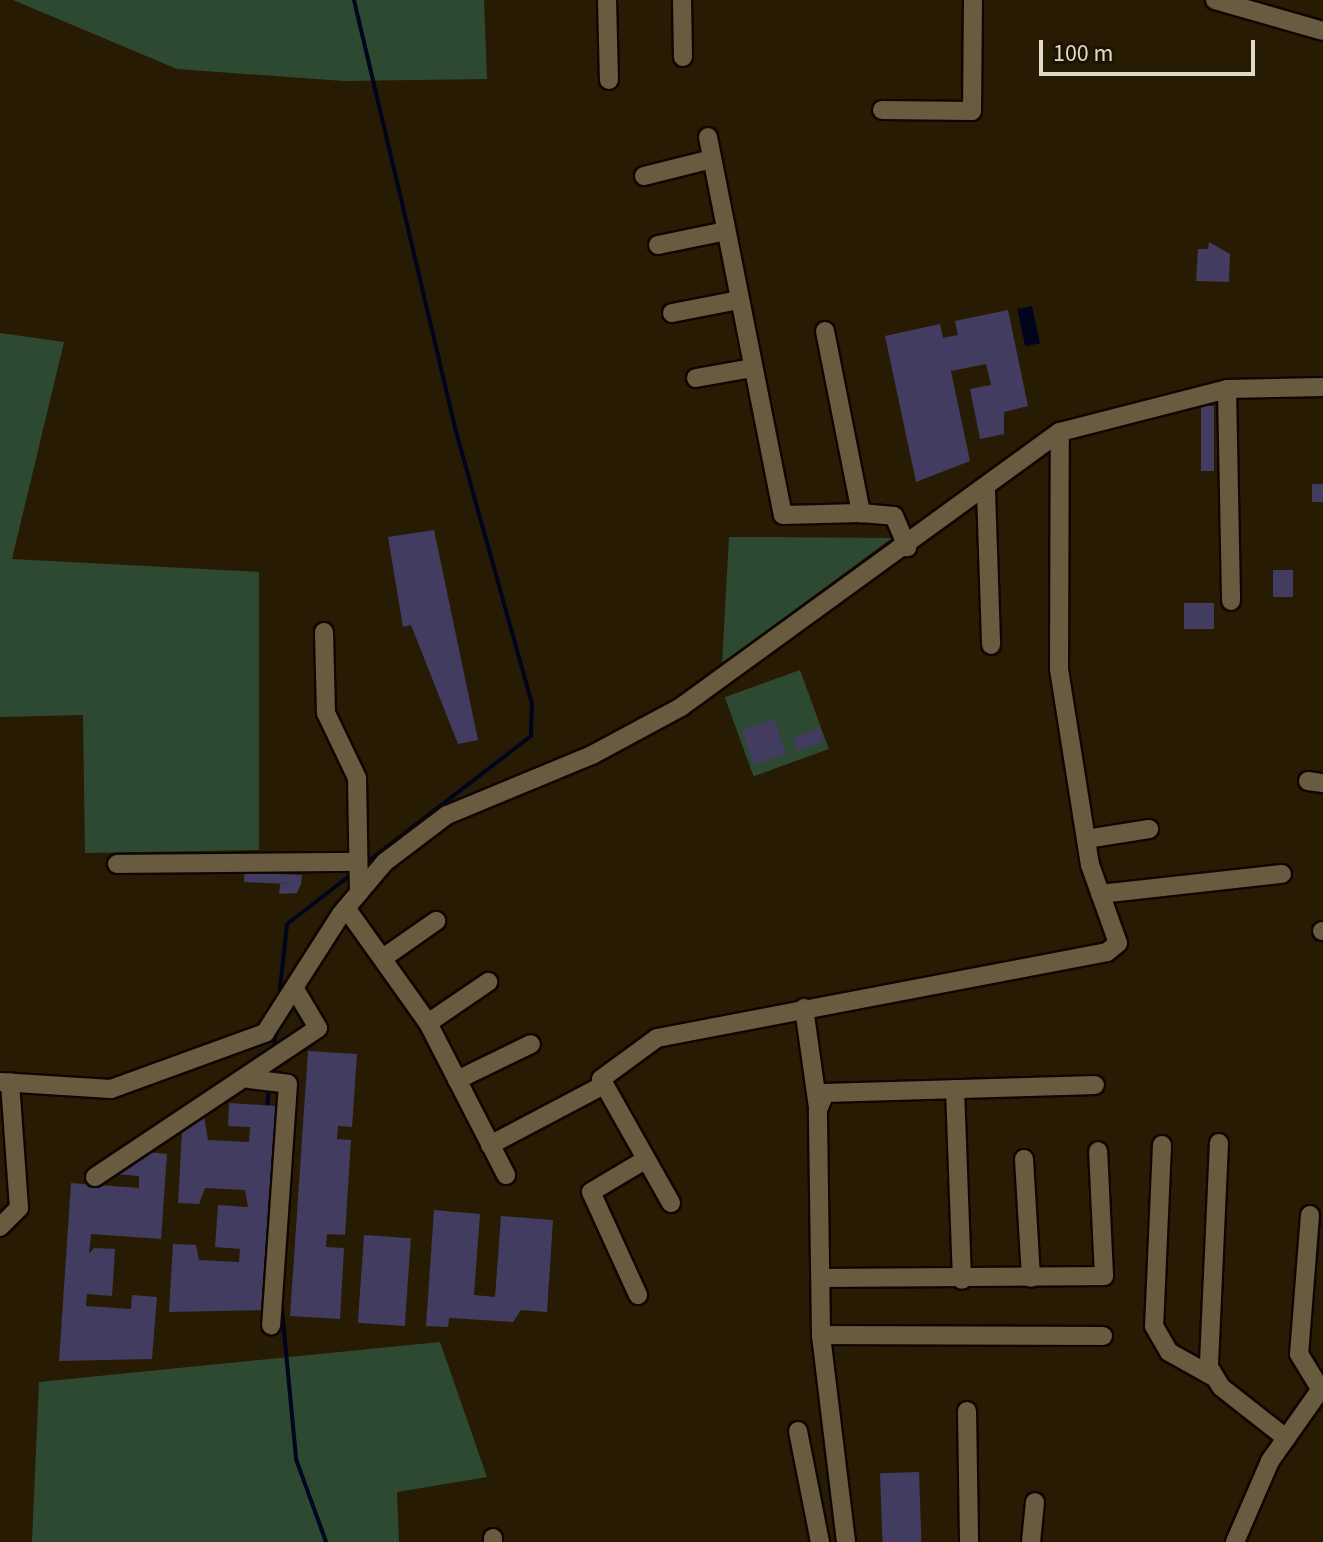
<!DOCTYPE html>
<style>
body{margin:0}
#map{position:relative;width:1323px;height:1542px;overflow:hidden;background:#271c03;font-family:"Source Sans 3",sans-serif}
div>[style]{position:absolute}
.green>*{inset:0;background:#2e4932;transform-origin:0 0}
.water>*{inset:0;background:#00041c;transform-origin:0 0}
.stream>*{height:4px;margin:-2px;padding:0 2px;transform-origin:2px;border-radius:2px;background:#00041c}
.building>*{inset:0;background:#423c60;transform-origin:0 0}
.roads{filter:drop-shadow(2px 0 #100600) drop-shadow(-2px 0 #100600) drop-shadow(0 2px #100600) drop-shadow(0 -2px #100600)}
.minor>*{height:18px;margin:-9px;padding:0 9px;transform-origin:9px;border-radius:9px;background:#685b40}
span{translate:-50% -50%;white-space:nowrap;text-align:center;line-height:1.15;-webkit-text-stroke:8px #1e1300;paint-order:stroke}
.scale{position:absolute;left:1039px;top:40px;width:216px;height:36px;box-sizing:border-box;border:4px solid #e1dacb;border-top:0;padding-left:10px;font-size:24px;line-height:28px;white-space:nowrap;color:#e1dacb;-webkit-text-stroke:6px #1e1300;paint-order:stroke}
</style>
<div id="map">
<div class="green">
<i style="clip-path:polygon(13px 0,484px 0,487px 79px,344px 81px,177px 69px)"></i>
<i style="clip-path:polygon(0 333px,64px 342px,12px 559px,259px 572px,259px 850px,85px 853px,83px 715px,0 717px)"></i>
<i style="clip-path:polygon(729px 537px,752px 537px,892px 538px,722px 664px)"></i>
<i style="left:800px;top:670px;width:84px;height:80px;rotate:70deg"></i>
<i style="clip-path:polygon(440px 1342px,487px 1477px,397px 1492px,399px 1542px,32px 1542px,39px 1382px)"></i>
</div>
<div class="water">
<i style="left:1032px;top:306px;width:38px;height:15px;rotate:78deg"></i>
</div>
<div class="stream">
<i style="left:354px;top:0;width:440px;rotate:76.7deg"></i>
<i style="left:455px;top:428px;width:286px;rotate:74.4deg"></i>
<i style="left:532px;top:703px;width:33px;rotate:92deg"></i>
<i style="left:531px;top:736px;width:210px;rotate:142.4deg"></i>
<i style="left:279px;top:997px;width:73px;rotate:-83.7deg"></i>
<i style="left:287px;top:924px;width:82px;rotate:-37.6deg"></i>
<i style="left:274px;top:1048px;width:19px;rotate:-84deg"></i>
<i style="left:267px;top:1108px;width:19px;rotate:-84deg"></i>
<i style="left:281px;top:1299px;width:161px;rotate:84.6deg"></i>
<i style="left:296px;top:1459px;width:88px;rotate:70.1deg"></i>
</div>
<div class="building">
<i style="clip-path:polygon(1209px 242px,1230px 254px,1229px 282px,1196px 281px,1198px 249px,1208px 249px)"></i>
<i style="clip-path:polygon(1008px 310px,1028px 406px,1004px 412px,1004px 434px,980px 439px,970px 389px,991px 385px,986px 364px,951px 371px,970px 461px,916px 482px,885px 336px,940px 324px,943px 338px,958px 335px,955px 321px)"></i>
<i style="left:1201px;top:406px;width:13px;height:65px"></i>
<i style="left:1312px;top:484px;width:11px;height:18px"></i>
<i style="clip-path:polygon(434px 530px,478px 740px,458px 744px,411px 625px,403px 627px,388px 537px)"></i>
<i style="left:1273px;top:570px;width:20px;height:27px"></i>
<i style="left:1214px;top:603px;width:26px;height:30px;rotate:90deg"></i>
<i style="left:774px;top:719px;width:37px;height:34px;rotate:71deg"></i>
<i style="left:819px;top:728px;width:14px;height:28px;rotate:69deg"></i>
<i style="clip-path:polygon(245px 863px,280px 863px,280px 874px,302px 875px,301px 884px,297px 893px,279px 894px,280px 884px,289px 884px,244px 882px)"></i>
<i style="clip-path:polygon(308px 1051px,357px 1054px,352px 1127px,338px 1126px,337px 1139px,351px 1140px,345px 1235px,327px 1234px,326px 1247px,344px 1248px,340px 1319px,290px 1316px)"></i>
<i style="clip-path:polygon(229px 1103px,277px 1106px,265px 1310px,169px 1312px,173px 1244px,196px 1245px,199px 1260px,239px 1262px,240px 1249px,215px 1247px,218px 1205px,248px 1207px,245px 1190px,205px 1188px,199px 1204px,178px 1203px,183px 1115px,204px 1116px,208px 1140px,249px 1142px,250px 1127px,228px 1126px)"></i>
<i style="clip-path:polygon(147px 1152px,167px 1154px,161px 1239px,91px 1234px,89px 1254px,94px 1248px,115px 1249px,112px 1296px,87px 1294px,86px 1306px,131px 1309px,132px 1295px,157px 1297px,152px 1359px,59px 1361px,71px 1183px,139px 1188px,139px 1176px,112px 1174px)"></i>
<i style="clip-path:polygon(434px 1210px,480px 1214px,474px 1295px,495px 1297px,501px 1216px,553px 1220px,547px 1312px,521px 1310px,513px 1322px,449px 1318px,448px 1327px,426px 1326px)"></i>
<i style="left:364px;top:1235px;width:47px;height:88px;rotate:4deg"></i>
<i style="left:919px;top:1472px;width:70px;height:39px;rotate:88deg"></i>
</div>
<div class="roads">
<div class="minor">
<i style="left:607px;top:0;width:80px;rotate:88.6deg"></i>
<i style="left:682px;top:0;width:57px;rotate:89deg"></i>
<i style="left:1215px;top:0;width:112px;rotate:16deg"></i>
<i style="left:882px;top:110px;width:90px;rotate:0.6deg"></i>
<i style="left:972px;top:111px;width:111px;rotate:-89.5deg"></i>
<i style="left:708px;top:137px;width:385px;rotate:78.8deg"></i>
<i style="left:783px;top:515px;width:78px;rotate:-1.5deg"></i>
<i style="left:644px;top:176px;width:70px;rotate:-14deg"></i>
<i style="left:658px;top:245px;width:69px;rotate:-11.6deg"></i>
<i style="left:672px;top:313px;width:68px;rotate:-11deg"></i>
<i style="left:825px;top:331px;width:186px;rotate:78.8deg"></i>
<i style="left:861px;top:513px;width:33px;rotate:5deg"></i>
<i style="left:894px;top:516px;width:34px;rotate:67deg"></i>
<i style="left:696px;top:378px;width:57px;rotate:-10.1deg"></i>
<i style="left:1227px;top:389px;width:212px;rotate:88.9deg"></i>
<i style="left:986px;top:491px;width:154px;rotate:88.1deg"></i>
<i style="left:324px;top:632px;width:81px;rotate:88.6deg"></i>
<i style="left:326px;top:713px;width:72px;rotate:64.5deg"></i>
<i style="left:357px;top:778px;width:115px;rotate:89deg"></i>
<i style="left:1308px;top:781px;width:15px;rotate:8deg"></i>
<i style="left:1086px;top:839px;width:64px;rotate:-9deg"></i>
<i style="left:117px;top:864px;width:238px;rotate:-0.5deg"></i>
<i style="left:1100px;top:894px;width:183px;rotate:-6.3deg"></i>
<i style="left:346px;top:908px;width:141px;rotate:54.5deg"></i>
<i style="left:428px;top:1023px;width:171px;rotate:62.8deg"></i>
<i style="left:1322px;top:931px;width:1px"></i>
<i style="left:383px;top:958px;width:65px;rotate:-34.9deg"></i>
<i style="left:804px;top:1008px;width:100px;rotate:82deg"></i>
<i style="left:428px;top:1023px;width:73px;rotate:-34.3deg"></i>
<i style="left:249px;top:1079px;width:39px;rotate:7deg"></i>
<i style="left:288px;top:1084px;width:242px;rotate:94deg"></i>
<i style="left:457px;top:1080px;width:82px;rotate:-25.9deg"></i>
<i style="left:0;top:1082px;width:111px;rotate:3.6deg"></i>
<i style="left:111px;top:1089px;width:164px;rotate:-20deg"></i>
<i style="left:265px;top:1033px;width:141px;rotate:-57.4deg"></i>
<i style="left:341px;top:914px;width:68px;rotate:-49.8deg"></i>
<i style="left:385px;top:862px;width:78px;rotate:-37.2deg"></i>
<i style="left:447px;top:815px;width:157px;rotate:-22.5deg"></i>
<i style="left:592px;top:755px;width:101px;rotate:-28.3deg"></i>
<i style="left:681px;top:707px;width:468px;rotate:-36deg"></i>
<i style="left:1060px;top:432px;width:172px;rotate:-14.4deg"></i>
<i style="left:1227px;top:389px;width:96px;rotate:-1.2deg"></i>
<i style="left:955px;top:1089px;width:191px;rotate:87.9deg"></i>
<i style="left:1219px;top:1143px;width:224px;rotate:92.6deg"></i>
<i style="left:1209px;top:1367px;width:23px;rotate:59deg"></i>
<i style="left:1221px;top:1387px;width:83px;rotate:38.1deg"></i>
<i style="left:490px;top:1145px;width:129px;rotate:-27.8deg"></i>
<i style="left:1162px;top:1145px;width:181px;rotate:92.5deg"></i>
<i style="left:1154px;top:1326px;width:30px;rotate:60deg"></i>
<i style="left:1169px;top:1352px;width:49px;rotate:29.2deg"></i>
<i style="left:1024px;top:1159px;width:119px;rotate:86.6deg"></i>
<i style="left:95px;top:1177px;width:268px;rotate:-33.7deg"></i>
<i style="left:318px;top:1028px;width:43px;rotate:-120.7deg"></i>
<i style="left:671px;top:1203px;width:142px;rotate:-119.4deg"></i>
<i style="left:601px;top:1079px;width:69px;rotate:-36.2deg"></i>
<i style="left:657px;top:1038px;width:458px;rotate:-10.8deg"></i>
<i style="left:1107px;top:952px;width:14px;rotate:-39deg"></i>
<i style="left:1118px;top:943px;width:83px;rotate:-109.7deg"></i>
<i style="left:1090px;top:865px;width:198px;rotate:-99deg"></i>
<i style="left:1059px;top:669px;width:237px;rotate:-89.8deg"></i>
<i style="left:1310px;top:1215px;width:139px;rotate:94.5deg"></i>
<i style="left:1299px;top:1354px;width:42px;rotate:58.6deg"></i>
<i style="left:0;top:1227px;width:27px;rotate:-45deg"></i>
<i style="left:19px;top:1208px;width:126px;rotate:-94.1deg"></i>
<i style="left:825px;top:1278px;width:279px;rotate:-0.4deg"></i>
<i style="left:1104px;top:1276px;width:125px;rotate:-92.7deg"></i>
<i style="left:638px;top:1295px;width:113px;rotate:-114.5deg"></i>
<i style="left:591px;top:1192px;width:63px;rotate:-30.7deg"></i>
<i style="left:821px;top:1335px;width:282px;rotate:0.2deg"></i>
<i style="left:967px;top:1411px;width:131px;rotate:89.1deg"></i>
<i style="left:798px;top:1431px;width:113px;rotate:78.8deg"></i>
<i style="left:493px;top:1538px;width:4px;rotate:90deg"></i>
<i style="left:846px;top:1542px;width:209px;rotate:-96.9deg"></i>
<i style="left:821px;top:1335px;width:225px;rotate:-90.8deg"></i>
<i style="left:818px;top:1110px;width:18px;rotate:-68deg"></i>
<i style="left:825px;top:1093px;width:270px;rotate:-1.7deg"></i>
<i style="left:1031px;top:1542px;width:40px;rotate:-84.3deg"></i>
<i style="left:1235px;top:1542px;width:88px;rotate:-66.6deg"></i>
<i style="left:1270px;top:1461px;width:92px;rotate:-54.8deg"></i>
</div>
</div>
<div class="scale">100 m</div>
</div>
